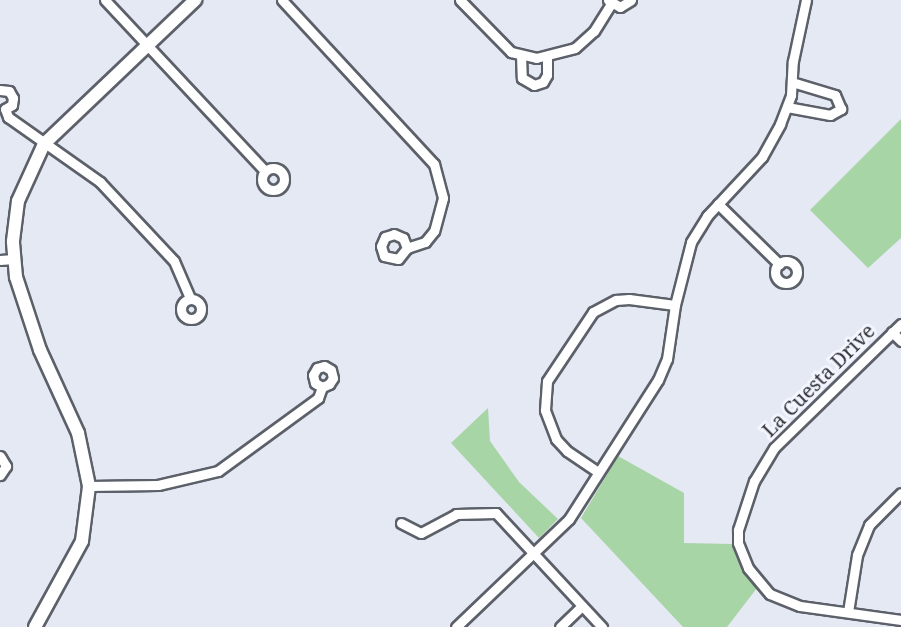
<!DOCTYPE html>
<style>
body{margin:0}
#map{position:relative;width:901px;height:627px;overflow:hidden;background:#e4e9f4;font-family:"Noto Serif",serif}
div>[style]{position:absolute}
.green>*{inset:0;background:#a8d5a6}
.roads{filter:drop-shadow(2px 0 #5c6069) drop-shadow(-2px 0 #5c6069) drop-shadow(0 2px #5c6069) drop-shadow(0 -2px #5c6069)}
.minor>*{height:9px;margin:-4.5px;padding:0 4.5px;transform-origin:4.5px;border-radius:4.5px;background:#fff}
.minor>.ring{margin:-4.5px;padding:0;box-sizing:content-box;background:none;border:9px solid #fff;border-radius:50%}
.tertiary>*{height:12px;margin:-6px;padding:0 6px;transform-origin:6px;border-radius:6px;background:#fff}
span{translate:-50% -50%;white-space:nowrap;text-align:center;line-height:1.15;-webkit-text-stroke:6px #f3f6ff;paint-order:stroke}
.street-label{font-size:20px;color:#2e3034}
</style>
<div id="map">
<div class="green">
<i style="clip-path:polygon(901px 119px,901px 238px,868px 268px,810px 210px)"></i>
<i style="clip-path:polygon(488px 408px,490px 441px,519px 482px,558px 519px,539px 538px,451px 443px)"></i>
<i style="clip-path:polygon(618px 456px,684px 493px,684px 543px,734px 544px,742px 571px,757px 588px,727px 627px,683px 627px,581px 518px)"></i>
</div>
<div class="roads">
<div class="minor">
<i style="left:105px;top:0;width:234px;rotate:46.9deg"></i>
<i style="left:282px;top:0;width:224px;rotate:47.2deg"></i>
<i style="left:434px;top:164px;width:35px;rotate:75deg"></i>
<i style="left:443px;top:198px;width:34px;rotate:105deg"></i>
<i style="left:434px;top:231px;width:14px;rotate:129deg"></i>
<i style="left:425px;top:242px;width:19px;rotate:162deg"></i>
<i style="left:407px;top:248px;width:14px;rotate:129deg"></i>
<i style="left:398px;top:259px;width:14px;rotate:-168deg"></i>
<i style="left:384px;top:256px;width:10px;rotate:-107deg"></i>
<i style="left:381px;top:246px;width:10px;rotate:-66deg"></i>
<i style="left:385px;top:237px;width:9px;rotate:-18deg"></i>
<i style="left:394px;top:234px;width:10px;rotate:24deg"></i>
<i style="left:403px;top:238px;width:11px;rotate:68deg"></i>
<i style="left:460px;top:0;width:73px;rotate:45.6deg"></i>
<i style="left:511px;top:52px;width:26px;rotate:13deg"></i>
<i style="left:536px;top:58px;width:40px;rotate:-14.4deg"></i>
<i style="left:575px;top:48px;width:25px;rotate:-42deg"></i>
<i style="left:594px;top:31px;width:32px;rotate:-58deg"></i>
<i style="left:608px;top:0;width:14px;rotate:30deg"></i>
<i style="left:620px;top:7px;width:13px;rotate:-32deg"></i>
<i style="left:521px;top:55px;width:23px;rotate:88deg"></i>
<i style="left:522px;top:78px;width:14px;rotate:30deg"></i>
<i style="left:534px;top:85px;width:9px;rotate:-18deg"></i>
<i style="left:543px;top:82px;width:8px;rotate:-60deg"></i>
<i style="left:547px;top:75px;width:18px;rotate:-90deg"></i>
<i style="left:0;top:90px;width:9px;rotate:6deg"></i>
<i style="left:9px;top:91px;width:8px;rotate:60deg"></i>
<i style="left:13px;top:98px;width:7px;rotate:98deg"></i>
<i style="left:12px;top:105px;width:8px;rotate:150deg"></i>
<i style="left:787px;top:107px;width:44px;rotate:10.5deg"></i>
<i style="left:830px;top:115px;width:13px;rotate:-29deg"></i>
<i style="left:841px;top:109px;width:15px;rotate:-113deg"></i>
<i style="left:835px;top:95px;width:45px;rotate:-163.2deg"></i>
<i style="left:5px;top:109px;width:9px;rotate:69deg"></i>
<i style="left:8px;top:117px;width:113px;rotate:35.2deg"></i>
<i style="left:100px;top:182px;width:108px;rotate:46.9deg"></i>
<i style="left:174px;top:261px;width:40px;rotate:66.6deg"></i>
<i class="ring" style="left:262px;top:168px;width:13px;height:13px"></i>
<i style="left:718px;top:204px;width:86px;rotate:44.5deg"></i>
<i style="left:0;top:260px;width:14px;rotate:-4deg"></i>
<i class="ring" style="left:775px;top:261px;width:13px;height:13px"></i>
<i class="ring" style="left:181px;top:299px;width:11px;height:11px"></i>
<i style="left:901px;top:324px;width:177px;rotate:135.7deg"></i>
<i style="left:774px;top:448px;width:39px;rotate:121deg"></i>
<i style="left:754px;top:481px;width:52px;rotate:108.1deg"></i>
<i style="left:738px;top:530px;width:13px;rotate:90deg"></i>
<i style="left:738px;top:543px;width:27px;rotate:68deg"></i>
<i style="left:748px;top:568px;width:34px;rotate:50deg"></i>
<i style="left:770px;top:594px;width:32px;rotate:22deg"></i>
<i style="left:800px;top:606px;width:102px;rotate:7.9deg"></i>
<i style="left:892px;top:332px;width:13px;rotate:45deg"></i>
<i style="left:0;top:456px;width:12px;rotate:59deg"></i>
<i style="left:6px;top:466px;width:11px;rotate:124deg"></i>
<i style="left:598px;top:472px;width:37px;rotate:-146deg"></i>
<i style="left:567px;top:451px;width:16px;rotate:-133deg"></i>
<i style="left:556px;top:439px;width:31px;rotate:-111deg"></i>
<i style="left:545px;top:410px;width:29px;rotate:-86deg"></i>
<i style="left:547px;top:381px;width:83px;rotate:-56.3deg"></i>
<i style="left:593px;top:312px;width:26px;rotate:-28deg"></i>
<i style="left:616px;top:300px;width:13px;rotate:-4deg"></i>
<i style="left:629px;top:299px;width:46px;rotate:7.4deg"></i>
<i style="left:89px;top:486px;width:69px;rotate:-0.8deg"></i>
<i style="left:158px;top:485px;width:62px;rotate:-13.1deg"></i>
<i style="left:218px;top:471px;width:124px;rotate:-36.1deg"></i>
<i style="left:318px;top:398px;width:12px;rotate:-70deg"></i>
<i style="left:322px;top:387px;width:8px;rotate:-23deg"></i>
<i style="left:329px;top:384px;width:7px;rotate:-56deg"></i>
<i style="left:333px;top:378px;width:8px;rotate:-104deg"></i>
<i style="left:331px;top:370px;width:8px;rotate:-150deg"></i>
<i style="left:324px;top:366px;width:7px;rotate:164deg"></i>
<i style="left:317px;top:368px;width:8px;rotate:120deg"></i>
<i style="left:313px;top:375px;width:8px;rotate:76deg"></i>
<i style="left:315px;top:383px;width:8px;rotate:30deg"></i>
<i style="left:401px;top:523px;width:22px;rotate:27deg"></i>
<i style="left:421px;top:533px;width:40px;rotate:-28deg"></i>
<i style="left:456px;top:514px;width:40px;rotate:-1.4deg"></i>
<i style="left:496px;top:513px;width:156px;rotate:47.1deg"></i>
<i style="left:848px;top:612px;width:58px;rotate:-81deg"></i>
<i style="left:857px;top:555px;width:32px;rotate:-68deg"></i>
<i style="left:869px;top:525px;width:45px;rotate:-45deg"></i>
<i style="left:456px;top:627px;width:156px;rotate:-43.7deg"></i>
<i style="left:569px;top:519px;width:165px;rotate:-57.4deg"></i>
<i style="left:658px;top:380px;width:23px;rotate:-67deg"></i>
<i style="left:667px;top:359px;width:55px;rotate:-81.6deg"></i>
<i style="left:675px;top:305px;width:65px;rotate:-75.7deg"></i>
<i style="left:691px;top:242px;width:31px;rotate:-58deg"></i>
<i style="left:707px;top:216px;width:81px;rotate:-47deg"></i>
<i style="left:762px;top:157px;width:38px;rotate:-61deg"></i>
<i style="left:780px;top:124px;width:31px;rotate:-69deg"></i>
<i style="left:791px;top:95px;width:34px;rotate:-87deg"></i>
<i style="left:793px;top:61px;width:62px;rotate:-78deg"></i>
<i style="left:560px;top:627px;width:30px;rotate:-44deg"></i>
</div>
<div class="tertiary">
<i style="left:35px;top:627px;width:98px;rotate:-61.3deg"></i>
<i style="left:82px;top:541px;width:55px;rotate:-82.7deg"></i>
<i style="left:89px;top:486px;width:54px;rotate:-101.7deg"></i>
<i style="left:78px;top:433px;width:91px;rotate:-114.6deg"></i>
<i style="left:40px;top:350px;width:77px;rotate:-108.2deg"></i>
<i style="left:16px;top:277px;width:36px;rotate:-95deg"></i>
<i style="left:13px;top:241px;width:40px;rotate:-82.9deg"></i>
<i style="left:18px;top:201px;width:63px;rotate:-65.5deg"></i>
<i style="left:44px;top:144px;width:209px;rotate:-43.6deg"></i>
</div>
</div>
<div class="street-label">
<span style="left:818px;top:380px;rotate:-45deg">La Cuesta Drive</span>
</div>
</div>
